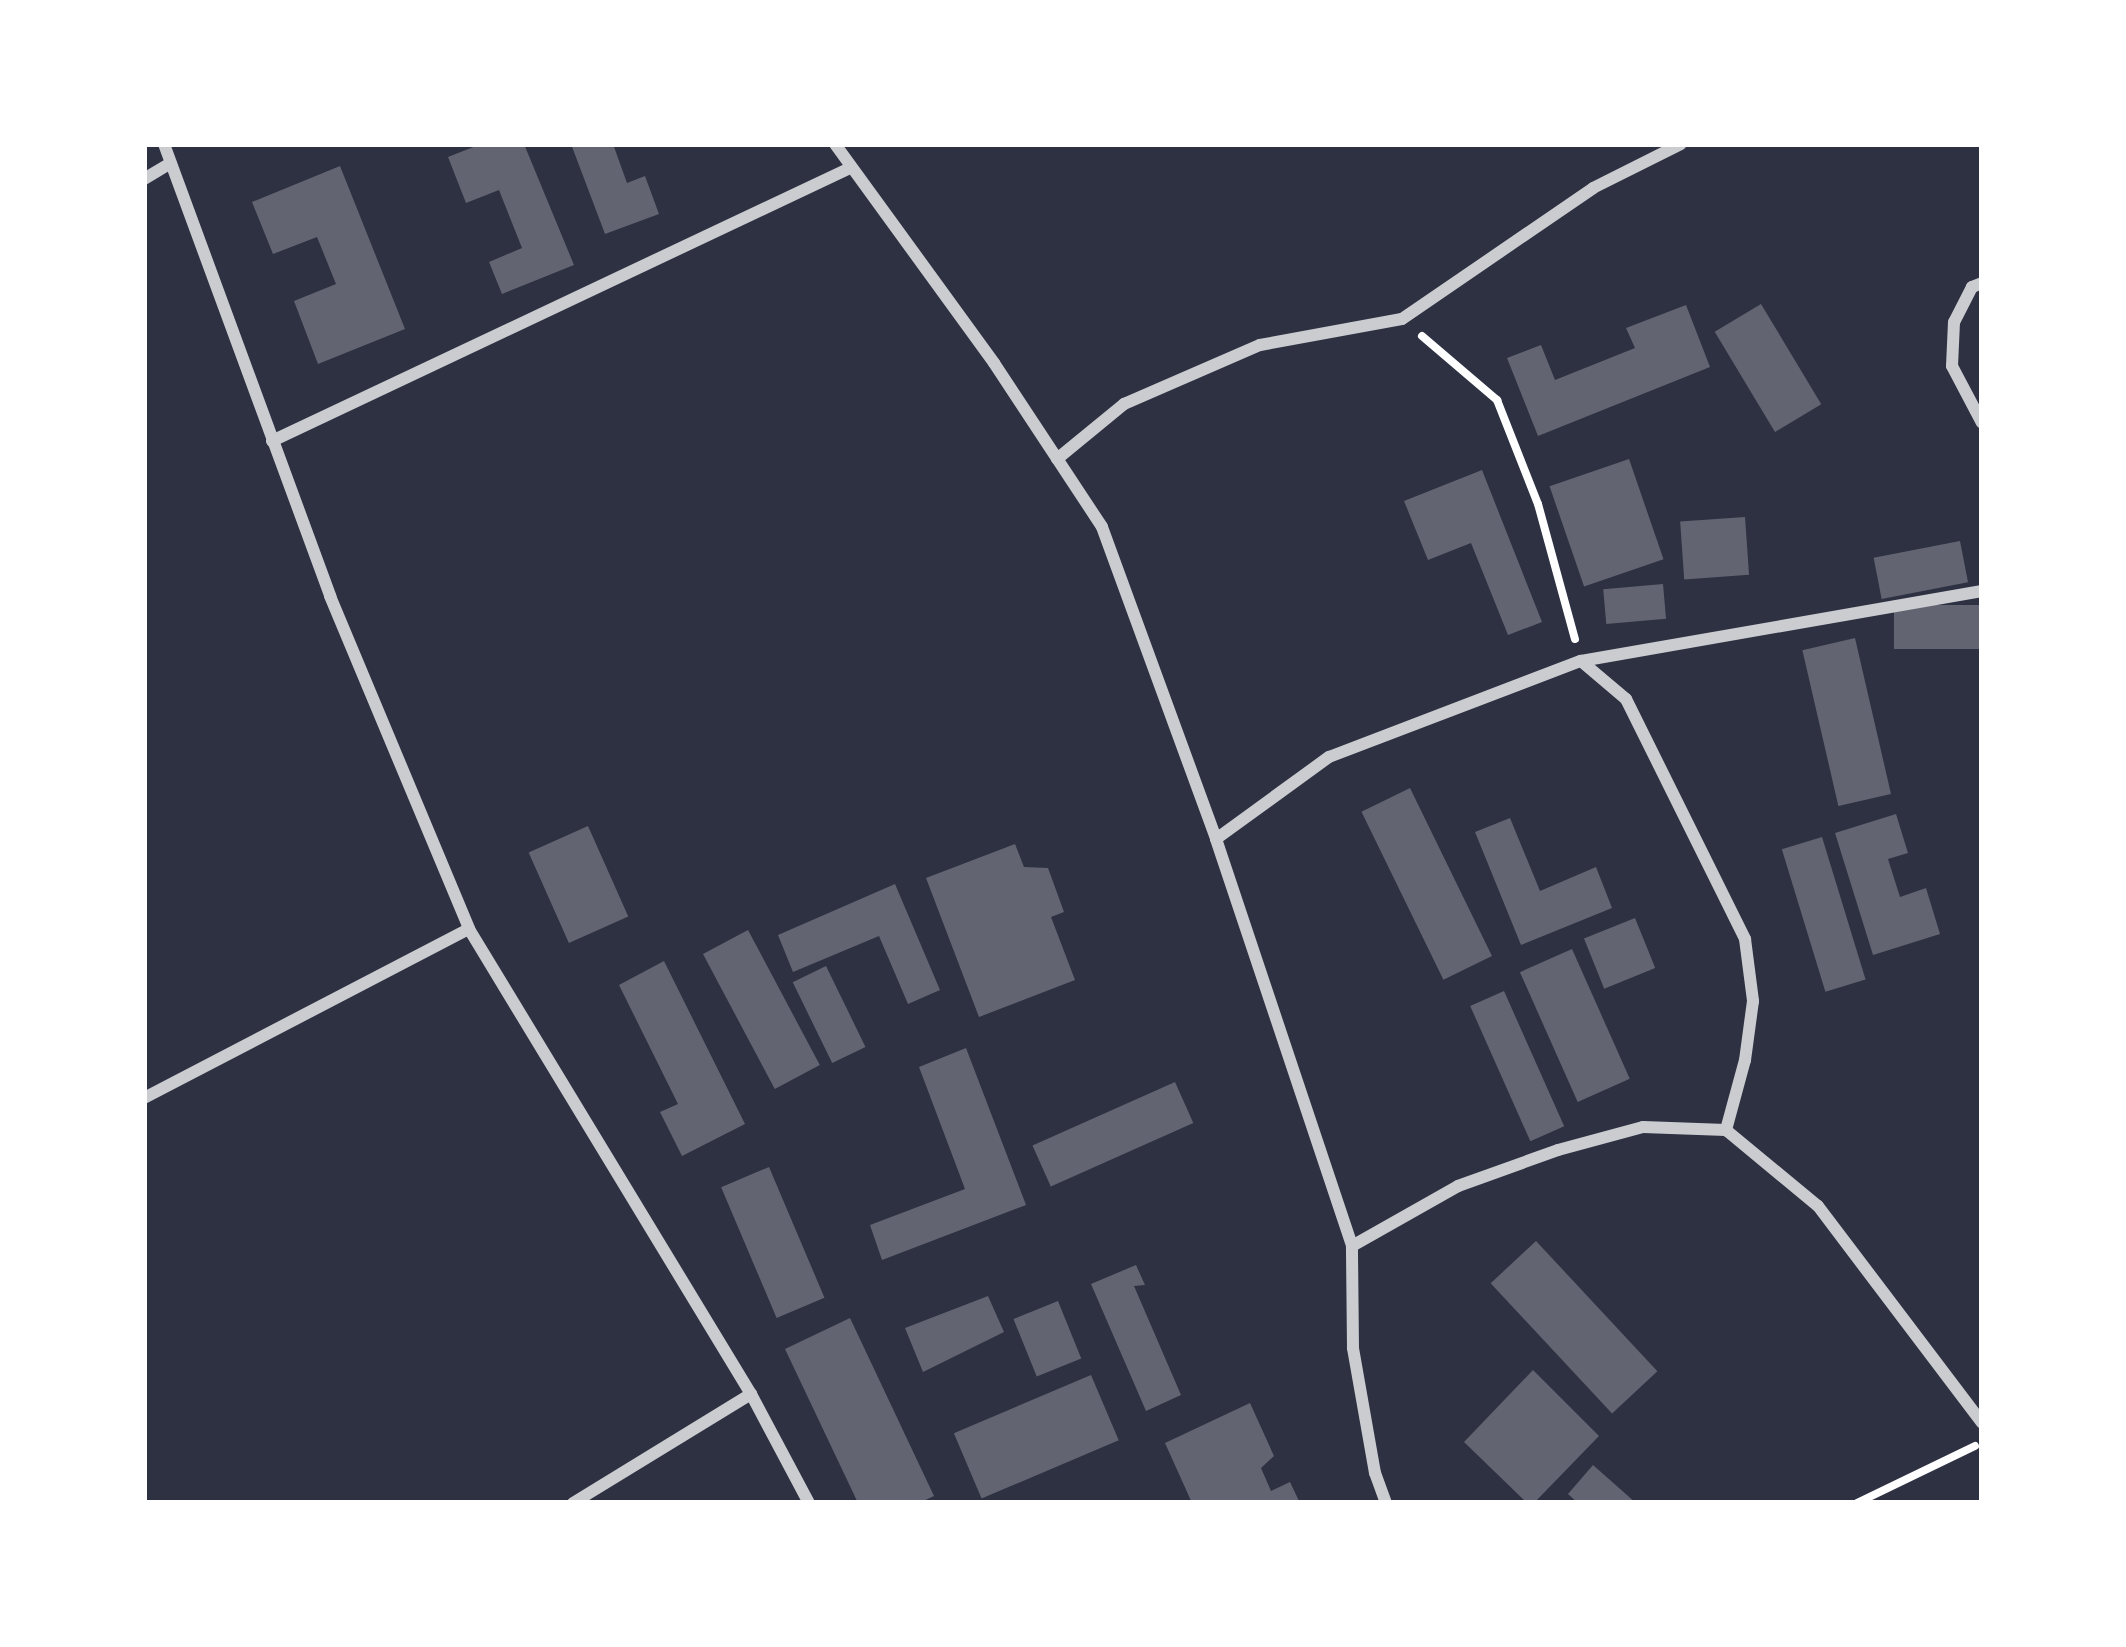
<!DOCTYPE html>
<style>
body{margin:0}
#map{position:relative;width:2126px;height:1647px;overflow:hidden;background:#2d3142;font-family:"Times New Roman",serif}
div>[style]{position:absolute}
.building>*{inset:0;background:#626471;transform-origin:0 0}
.path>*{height:8px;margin:-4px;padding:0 4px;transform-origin:4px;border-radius:4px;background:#fff}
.minor>*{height:12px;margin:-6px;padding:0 6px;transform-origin:6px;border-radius:6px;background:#caccd0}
span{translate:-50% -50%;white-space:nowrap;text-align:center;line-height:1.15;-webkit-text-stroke:10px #fff;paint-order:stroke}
.frame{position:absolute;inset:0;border:147px solid #fff;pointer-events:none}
</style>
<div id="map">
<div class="building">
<i style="clip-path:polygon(481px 144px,524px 144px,574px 265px,502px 294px,489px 262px,522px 248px,499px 190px,466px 203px,448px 157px)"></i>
<i style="clip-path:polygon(571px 144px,613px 144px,627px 183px,645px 176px,659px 214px,605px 234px)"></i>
<i style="clip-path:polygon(340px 166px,405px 329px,318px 364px,294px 301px,336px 284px,317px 237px,273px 254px,252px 202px)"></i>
<i style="left:1761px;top:304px;width:117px;height:54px;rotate:59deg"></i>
<i style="clip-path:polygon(1686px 305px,1710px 367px,1538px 436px,1507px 358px,1541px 345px,1555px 380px,1635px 348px,1626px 328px)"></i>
<i style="left:1629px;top:459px;width:106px;height:84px;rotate:71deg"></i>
<i style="clip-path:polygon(1482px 470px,1542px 622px,1508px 635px,1471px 543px,1428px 560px,1404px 501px)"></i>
<i style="left:1745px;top:517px;width:58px;height:65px;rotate:86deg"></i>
<i style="left:1960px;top:541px;width:42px;height:88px;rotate:79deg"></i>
<i style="left:1663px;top:584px;width:35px;height:60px;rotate:85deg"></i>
<i style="left:1982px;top:605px;width:44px;height:88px;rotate:90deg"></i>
<i style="left:1855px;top:638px;width:160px;height:54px;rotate:77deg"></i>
<i style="left:1410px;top:788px;width:187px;height:54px;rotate:64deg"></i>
<i style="clip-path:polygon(1896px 814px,1908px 853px,1888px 859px,1900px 897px,1926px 888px,1940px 934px,1873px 955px,1835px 833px)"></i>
<i style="clip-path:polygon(1510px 818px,1540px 891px,1596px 867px,1612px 908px,1521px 945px,1475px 832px)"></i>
<i style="left:588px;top:826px;width:99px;height:65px;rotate:66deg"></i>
<i style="left:1822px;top:837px;width:149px;height:42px;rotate:73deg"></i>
<i style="clip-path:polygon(1015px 844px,1024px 867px,1048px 868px,1064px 912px,1051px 917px,1075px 980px,979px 1017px,926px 878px)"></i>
<i style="clip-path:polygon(895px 884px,940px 990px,908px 1004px,879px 936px,793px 972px,778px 935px)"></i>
<i style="left:1635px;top:918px;width:54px;height:55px;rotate:68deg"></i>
<i style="left:748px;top:930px;width:153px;height:51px;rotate:62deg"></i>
<i style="left:1572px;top:949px;width:142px;height:57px;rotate:66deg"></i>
<i style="clip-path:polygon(664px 961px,745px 1124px,682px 1156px,660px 1112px,678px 1104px,619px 985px)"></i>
<i style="left:826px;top:966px;width:90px;height:37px;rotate:64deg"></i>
<i style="left:1504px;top:991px;width:148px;height:37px;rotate:66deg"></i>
<i style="clip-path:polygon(966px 1048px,1026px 1205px,882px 1260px,870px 1225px,965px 1189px,919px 1067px)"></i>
<i style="left:1175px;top:1082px;width:45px;height:156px;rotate:66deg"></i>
<i style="left:769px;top:1167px;width:142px;height:52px;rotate:67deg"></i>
<i style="left:1536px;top:1241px;width:178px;height:62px;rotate:47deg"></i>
<i style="clip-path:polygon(1136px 1265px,1145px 1285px,1134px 1286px,1181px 1395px,1146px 1411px,1091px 1284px)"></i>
<i style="clip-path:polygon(988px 1296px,1004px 1332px,923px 1372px,905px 1328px)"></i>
<i style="left:1058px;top:1301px;width:62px;height:48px;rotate:68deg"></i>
<i style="clip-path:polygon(850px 1318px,934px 1496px,919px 1503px,858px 1503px,785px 1349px)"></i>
<i style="clip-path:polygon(1533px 1370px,1599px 1436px,1534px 1503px,1527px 1503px,1464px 1442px)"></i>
<i style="left:1091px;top:1375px;width:71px;height:149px;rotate:67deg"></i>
<i style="clip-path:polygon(1250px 1403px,1274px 1456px,1261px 1468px,1271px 1491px,1290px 1482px,1300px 1503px,1192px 1503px,1165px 1443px)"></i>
<i style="clip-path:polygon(1593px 1465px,1636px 1503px,1578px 1503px,1568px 1494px)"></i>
</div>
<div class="path">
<i style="left:1422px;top:336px;width:99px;rotate:40.5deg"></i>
<i style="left:1497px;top:400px;width:112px;rotate:68.5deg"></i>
<i style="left:1538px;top:504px;width:140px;rotate:74.7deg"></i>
<i style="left:1857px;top:1503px;width:131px;rotate:-25.8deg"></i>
</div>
<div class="minor">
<i style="left:164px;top:144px;width:482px;rotate:69.8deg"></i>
<i style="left:330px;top:596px;width:361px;rotate:67.3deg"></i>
<i style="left:835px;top:144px;width:271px;rotate:54deg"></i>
<i style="left:994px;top:363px;width:196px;rotate:56.6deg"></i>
<i style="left:1102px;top:527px;width:332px;rotate:69.9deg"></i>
<i style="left:1216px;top:839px;width:429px;rotate:71.5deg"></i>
<i style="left:144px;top:179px;width:31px;rotate:-31deg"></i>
<i style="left:1982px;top:283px;width:11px;rotate:158deg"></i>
<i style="left:1972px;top:287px;width:39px;rotate:117deg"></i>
<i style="left:1954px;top:322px;width:44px;rotate:92.6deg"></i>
<i style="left:1952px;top:366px;width:64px;rotate:62.2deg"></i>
<i style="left:272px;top:441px;width:639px;rotate:-25.28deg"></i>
<i style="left:1057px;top:459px;width:87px;rotate:-39.4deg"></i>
<i style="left:1124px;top:404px;width:148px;rotate:-23.5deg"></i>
<i style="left:1260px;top:345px;width:144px;rotate:-10.4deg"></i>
<i style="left:1402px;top:319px;width:232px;rotate:-34.4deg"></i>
<i style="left:1593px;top:188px;width:98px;rotate:-26.6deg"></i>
<i style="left:1581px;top:661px;width:407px;rotate:-9.9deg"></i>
<i style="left:1216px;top:839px;width:140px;rotate:-36deg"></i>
<i style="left:1329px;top:757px;width:270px;rotate:-20.9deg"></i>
<i style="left:1581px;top:661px;width:59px;rotate:40.2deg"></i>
<i style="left:1626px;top:699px;width:268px;rotate:63.6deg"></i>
<i style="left:1745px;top:939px;width:63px;rotate:82.6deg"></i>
<i style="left:1753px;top:1001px;width:60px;rotate:97.7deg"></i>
<i style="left:1745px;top:1060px;width:73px;rotate:105.2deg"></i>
<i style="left:144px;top:1098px;width:366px;rotate:-27.5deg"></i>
<i style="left:469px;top:929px;width:544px;rotate:58.77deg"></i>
<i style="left:573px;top:1503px;width:209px;rotate:-31.5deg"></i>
<i style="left:751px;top:1394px;width:123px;rotate:62deg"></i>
<i style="left:1386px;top:1503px;width:32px;rotate:-110deg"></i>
<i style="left:1375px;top:1473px;width:127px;rotate:-100deg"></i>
<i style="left:1353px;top:1348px;width:102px;rotate:-90.6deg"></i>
<i style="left:1352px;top:1246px;width:122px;rotate:-29.5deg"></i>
<i style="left:1458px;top:1186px;width:106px;rotate:-19.8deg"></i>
<i style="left:1558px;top:1150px;width:88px;rotate:-15.1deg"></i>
<i style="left:1643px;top:1127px;width:83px;rotate:2.1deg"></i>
<i style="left:1726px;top:1130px;width:119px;rotate:39.6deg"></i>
<i style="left:1818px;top:1206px;width:272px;rotate:52.9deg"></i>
</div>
<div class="frame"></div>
</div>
